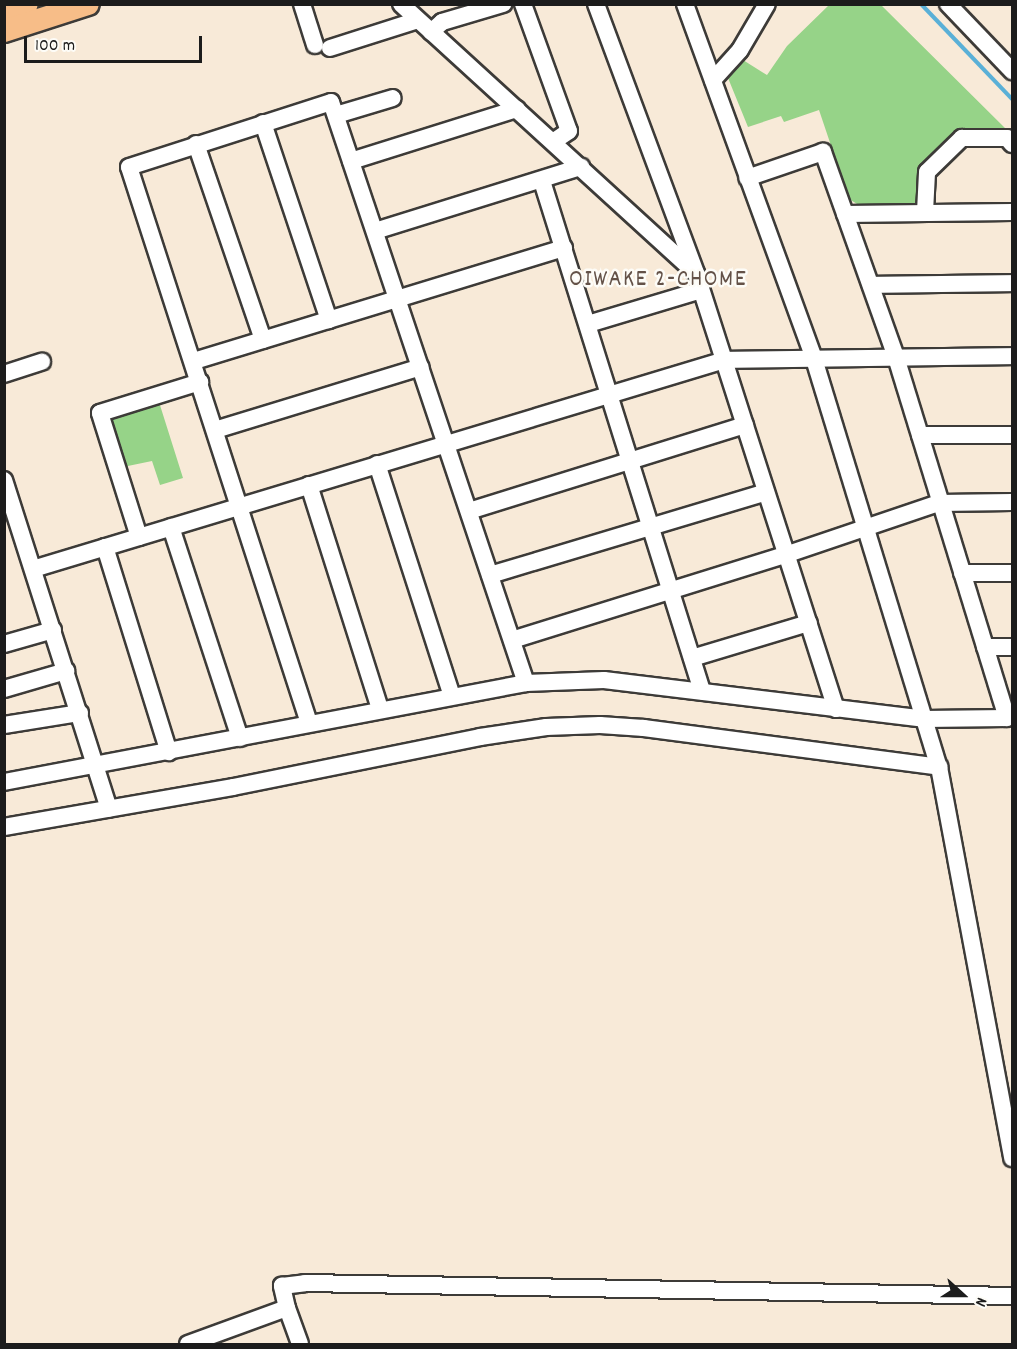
<!DOCTYPE html>
<style>
body{margin:0}
#map{position:relative;width:1017px;height:1349px;overflow:hidden;background:#f8ead8;font-family:Dekko,sans-serif}
div>[style]{position:absolute}
.green>*{inset:0;background:#96d388}
.stream>*{height:4px;margin:-2px;padding:0 2px;transform-origin:2px;border-radius:2px;background:#5ab0d7}
.roads{filter:drop-shadow(2px 0 #3d3b38) drop-shadow(-2px 0 #3d3b38) drop-shadow(0 2px #3d3b38) drop-shadow(0 -2px #3d3b38)}
.minor>*{height:16px;margin:-8px;padding:0 8px;transform-origin:8px;border-radius:8px;background:#fff}
.highway>*{height:22px;margin:-11px;padding:0 11px;transform-origin:11px;border-radius:11px;background:#f7bd88}
span{translate:-50% -50%;white-space:nowrap;text-align:center;line-height:1.15;-webkit-text-stroke:5px #fdfcf7;paint-order:stroke}
.neighbourhood-label{font-size:24px;color:#645248;letter-spacing:1.5px}
.frame{position:absolute;inset:0;border:6px solid #1c1c1c;pointer-events:none}
.north{position:absolute;left:933px;top:1265px;width:60px;height:60px;-webkit-text-stroke:4px #fdfcf7;paint-order:stroke;rotate:111deg;font-size:16px;font-weight:700;line-height:24px;text-align:center;color:#1c1c1c}
.north::after{content:'';display:block;margin:auto;width:21px;height:27px;background:#1c1c1c;clip-path:polygon(50% 0,100% 100%,50% 72%,0 100%)}
.scale{position:absolute;left:24px;top:36px;width:178px;height:27px;box-sizing:border-box;border:3px solid #1c1c1c;border-top:0;padding-left:8px;font-size:18px;line-height:21px;white-space:nowrap;color:#1c1c1c;-webkit-text-stroke:4px #fdfcf7;paint-order:stroke}
</style>
<div id="map">
<div class="green">
<i style="clip-path:polygon(829px 5px,881px 5px,1008px 131px,959px 131px,918px 170px,919px 198px,913px 206px,862px 207px,849px 199px,819px 110px,784px 122px,781px 116px,748px 127px,728px 78px,743px 60px,767px 75px,787px 46px)"></i>
<i style="clip-path:polygon(159px 402px,183px 478px,160px 485px,152px 461px,123px 467px,110px 426px,114px 414px)"></i>
</div>
<div class="stream">
<i style="left:921px;top:4px;width:132px;rotate:46.2deg"></i>
</div>
<div class="roads">
<div class="minor">
<i style="left:302px;top:4px;width:43px;rotate:72.4deg"></i>
<i style="left:401px;top:4px;width:399px;rotate:42.4deg"></i>
<i style="left:523px;top:4px;width:135px;rotate:70.1deg"></i>
<i style="left:569px;top:131px;width:18px;rotate:146deg"></i>
<i style="left:596px;top:4px;width:287px;rotate:69.6deg"></i>
<i style="left:696px;top:273px;width:458px;rotate:72.2deg"></i>
<i style="left:685px;top:4px;width:378px;rotate:70deg"></i>
<i style="left:814px;top:359px;width:427px;rotate:73deg"></i>
<i style="left:939px;top:767px;width:398px;rotate:79.4deg"></i>
<i style="left:948px;top:4px;width:93px;rotate:46.3deg"></i>
<i style="left:431px;top:32px;width:15px;rotate:-42deg"></i>
<i style="left:442px;top:22px;width:64px;rotate:-16.4deg"></i>
<i style="left:330px;top:48px;width:92px;rotate:-17.7deg"></i>
<i style="left:713px;top:80px;width:40px;rotate:-48deg"></i>
<i style="left:740px;top:50px;width:53px;rotate:-59.6deg"></i>
<i style="left:336px;top:115px;width:59px;rotate:-16.6deg"></i>
<i style="left:263px;top:123px;width:208px;rotate:71.5deg"></i>
<i style="left:196px;top:144px;width:207px;rotate:71.1deg"></i>
<i style="left:351px;top:161px;width:174px;rotate:-17.4deg"></i>
<i style="left:542px;top:181px;width:535px;rotate:72.58deg"></i>
<i style="left:925px;top:212px;width:40px;rotate:-87.1deg"></i>
<i style="left:927px;top:172px;width:49px;rotate:-44.2deg"></i>
<i style="left:962px;top:138px;width:45px"></i>
<i style="left:1007px;top:138px;width:8px;rotate:50deg"></i>
<i style="left:845px;top:214px;width:167px;rotate:-0.7deg"></i>
<i style="left:375px;top:231px;width:216px;rotate:-17.3deg"></i>
<i style="left:871px;top:285px;width:141px;rotate:-0.8deg"></i>
<i style="left:588px;top:324px;width:118px;rotate:-16.7deg"></i>
<i style="left:194px;top:361px;width:387px;rotate:-17deg"></i>
<i style="left:4px;top:374px;width:40px;rotate:-18deg"></i>
<i style="left:215px;top:430px;width:215px;rotate:-17deg"></i>
<i style="left:920px;top:435px;width:92px"></i>
<i style="left:377px;top:464px;width:244px;rotate:72.1deg"></i>
<i style="left:4px;top:480px;width:345px;rotate:72.3deg"></i>
<i style="left:309px;top:485px;width:235px;rotate:72.4deg"></i>
<i style="left:469px;top:511px;width:289px;rotate:-17.3deg"></i>
<i style="left:171px;top:527px;width:222px;rotate:71.9deg"></i>
<i style="left:139px;top:537px;width:130px;rotate:-107.5deg"></i>
<i style="left:100px;top:413px;width:105px;rotate:-17.2deg"></i>
<i style="left:105px;top:547px;width:215px;rotate:72.7deg"></i>
<i style="left:33px;top:569px;width:723px;rotate:-16.81deg"></i>
<i style="left:725px;top:360px;width:287px;rotate:-0.8deg"></i>
<i style="left:962px;top:573px;width:50px"></i>
<i style="left:490px;top:575px;width:288px;rotate:-16.7deg"></i>
<i style="left:512px;top:640px;width:286px;rotate:-17.3deg"></i>
<i style="left:785px;top:555px;width:163px;rotate:-18.7deg"></i>
<i style="left:939px;top:503px;width:73px;rotate:-0.8deg"></i>
<i style="left:4px;top:644px;width:51px;rotate:-15.9deg"></i>
<i style="left:985px;top:647px;width:27px"></i>
<i style="left:692px;top:658px;width:122px;rotate:-16.7deg"></i>
<i style="left:4px;top:689px;width:65px;rotate:-16.2deg"></i>
<i style="left:309px;top:723px;width:584px;rotate:-107.94deg"></i>
<i style="left:129px;top:167px;width:212px;rotate:-17.8deg"></i>
<i style="left:331px;top:102px;width:613px;rotate:71.45deg"></i>
<i style="left:526px;top:683px;width:78px;rotate:-2.2deg"></i>
<i style="left:604px;top:680px;width:322px;rotate:6.9deg"></i>
<i style="left:924px;top:719px;width:83px;rotate:-0.7deg"></i>
<i style="left:1007px;top:718px;width:378px;rotate:-107.1deg"></i>
<i style="left:896px;top:357px;width:218px;rotate:-109.6deg"></i>
<i style="left:823px;top:152px;width:80px;rotate:161.1deg"></i>
<i style="left:4px;top:725px;width:77px;rotate:-9deg"></i>
<i style="left:4px;top:782px;width:531px;rotate:-10.74deg"></i>
<i style="left:4px;top:827px;width:232px;rotate:-9.9deg"></i>
<i style="left:233px;top:787px;width:252px;rotate:-11.4deg"></i>
<i style="left:480px;top:737px;width:67px;rotate:-8.6deg"></i>
<i style="left:546px;top:727px;width:54px;rotate:-2.1deg"></i>
<i style="left:600px;top:725px;width:44px;rotate:3.9deg"></i>
<i style="left:644px;top:728px;width:298px;rotate:7.5deg"></i>
<i style="left:287px;top:1308px;width:38px;rotate:70deg"></i>
<i style="left:188px;top:1344px;width:105px;rotate:-20deg"></i>
<i style="left:287px;top:1308px;width:23px;rotate:-103deg"></i>
<i style="left:282px;top:1286px;width:23px;rotate:-7deg"></i>
<i style="left:305px;top:1283px;width:707px;rotate:1.05deg"></i>
</div>
<div class="highway">
<i style="left:4px;top:12px;width:24px;rotate:-19deg"></i>
<i style="left:4px;top:31px;width:88px;rotate:-17.8deg"></i>
</div>
</div>
<div class="neighbourhood-label">
<span style="left:658px;top:281px">OIWAKE 2-CHOME</span>
</div>
<div class="frame"></div>
<div class="north">N</div>
<div class="scale">100 m</div>
</div>
